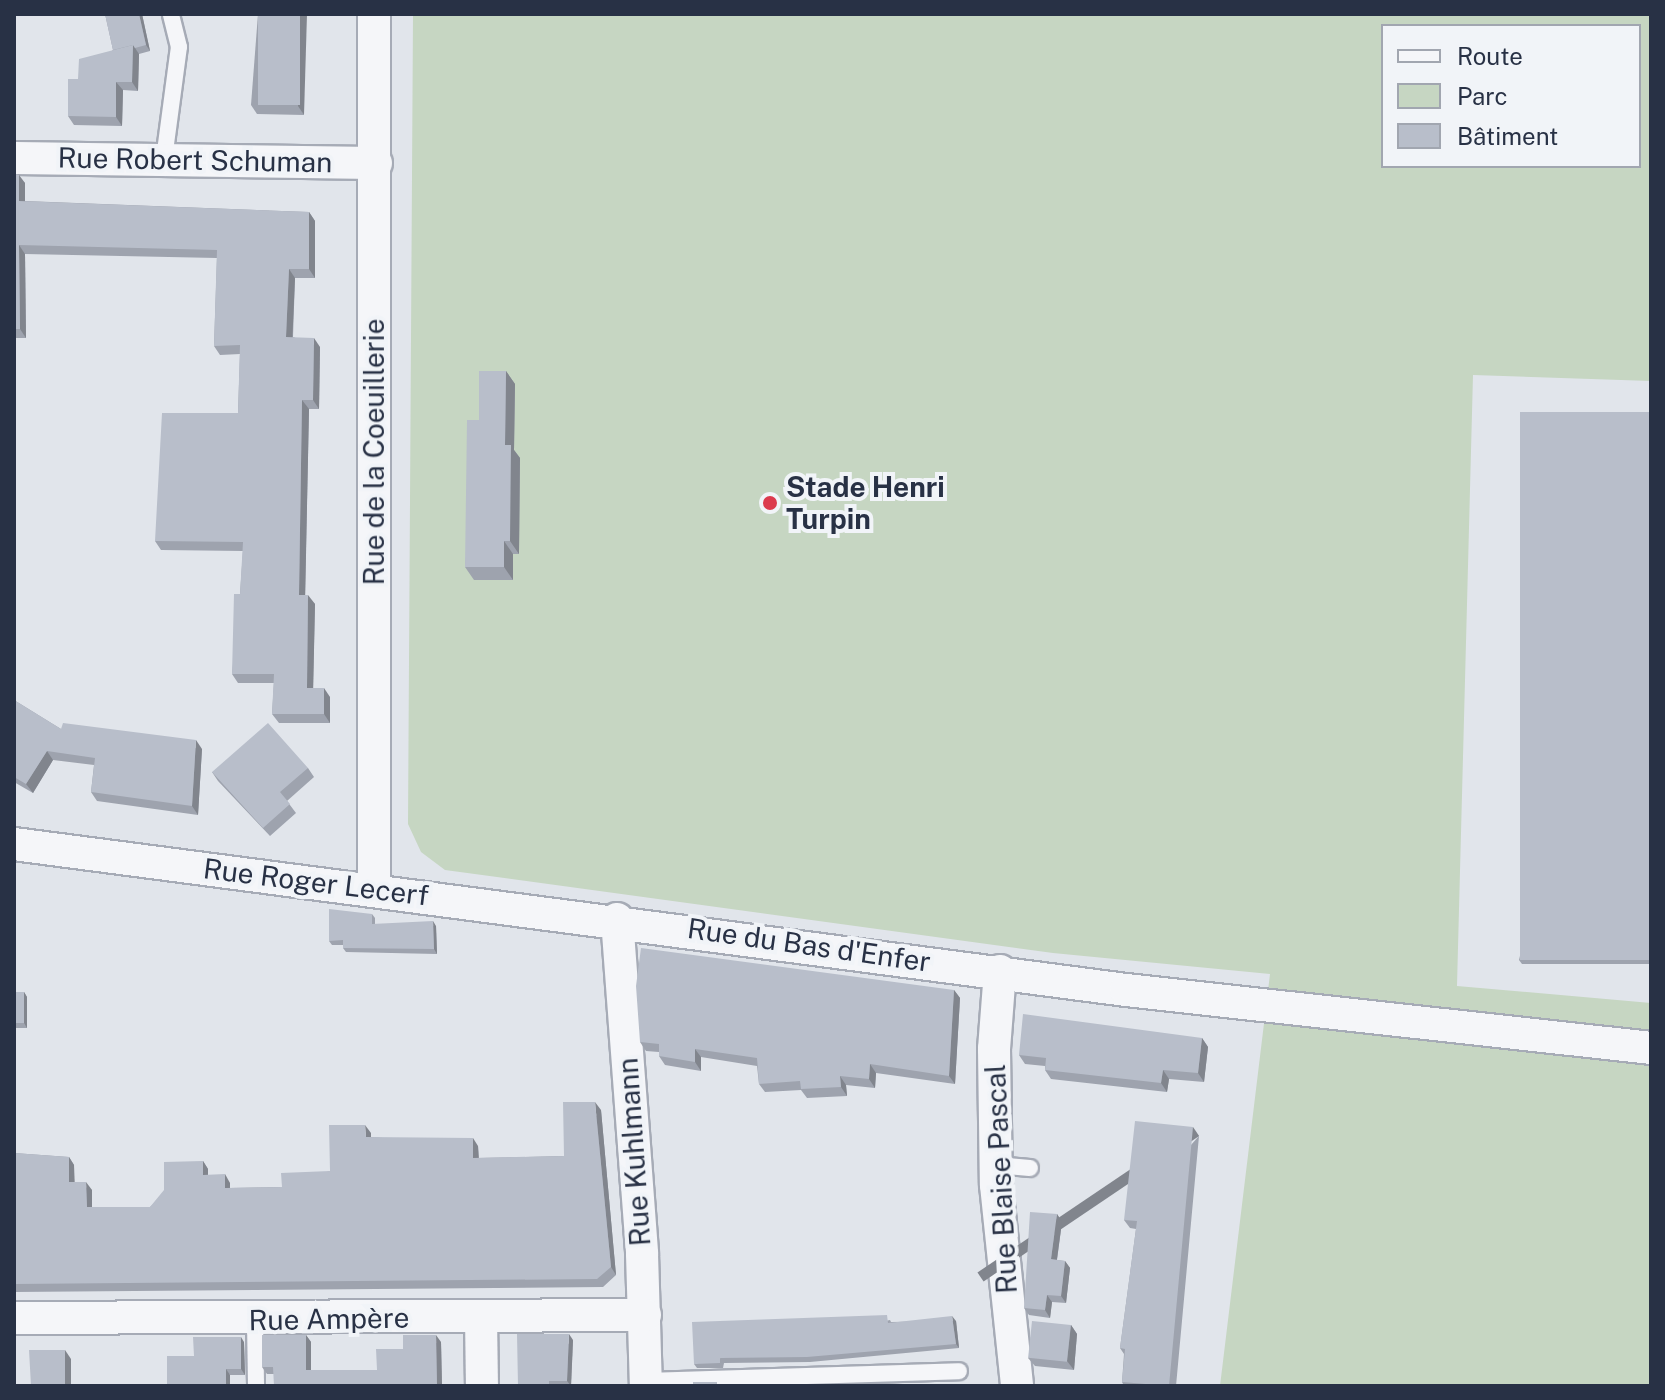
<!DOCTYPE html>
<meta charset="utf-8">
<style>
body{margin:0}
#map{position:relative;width:1665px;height:1400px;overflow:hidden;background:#e1e5eb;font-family:"Public Sans",sans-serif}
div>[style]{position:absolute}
.green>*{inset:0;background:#c6d6c2}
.roads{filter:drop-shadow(2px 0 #a6abb6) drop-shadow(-2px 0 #a6abb6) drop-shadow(0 2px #a6abb6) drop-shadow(0 -2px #a6abb6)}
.lane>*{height:16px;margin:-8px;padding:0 8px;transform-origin:8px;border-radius:8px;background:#f5f6f9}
.street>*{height:32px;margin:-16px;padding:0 16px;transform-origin:16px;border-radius:16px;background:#f5f6f9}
.wall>*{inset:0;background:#9ea3ae}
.shaded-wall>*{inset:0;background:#81858d;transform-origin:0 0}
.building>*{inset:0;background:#b8beca;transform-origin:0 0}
.dots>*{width:22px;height:22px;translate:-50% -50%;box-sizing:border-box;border:4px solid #f1f4f8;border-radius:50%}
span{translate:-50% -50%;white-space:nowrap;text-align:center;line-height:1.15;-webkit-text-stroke:8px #f1f4f8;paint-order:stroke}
.street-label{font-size:28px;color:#283145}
.poi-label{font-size:28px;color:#283145;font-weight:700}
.left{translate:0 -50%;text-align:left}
.frame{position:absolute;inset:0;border:16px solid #283145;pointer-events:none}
.legend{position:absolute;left:1381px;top:24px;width:260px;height:144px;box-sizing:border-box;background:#f1f4f8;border:2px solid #a1a6b0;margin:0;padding:10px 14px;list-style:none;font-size:24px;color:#283145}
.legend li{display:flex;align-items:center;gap:16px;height:40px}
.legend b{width:40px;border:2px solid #a1a6b0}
</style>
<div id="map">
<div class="green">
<i style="clip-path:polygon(evenodd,413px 14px,1651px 14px,1651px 381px,1473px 375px,1457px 986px,1651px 1003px,1651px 1386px,1220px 1386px,1270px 974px,1053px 953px,445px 870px,421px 852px,408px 824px,413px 14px,1383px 26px,1639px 26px,1639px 166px,1383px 166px,1383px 26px)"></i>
</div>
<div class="roads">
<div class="lane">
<i style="left:164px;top:159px;width:113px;rotate:-82.4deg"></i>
<i style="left:179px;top:47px;width:34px;rotate:-104deg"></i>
<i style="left:996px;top:1165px;width:34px;rotate:5deg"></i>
<i style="left:255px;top:1320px;width:66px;rotate:89.1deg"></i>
<i style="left:646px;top:1381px;width:313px;rotate:-1.8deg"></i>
</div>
<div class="street">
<i style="left:14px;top:158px;width:362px;rotate:0.8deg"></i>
<i style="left:14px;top:844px;width:1122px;rotate:7.48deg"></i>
<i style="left:1126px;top:990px;width:528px;rotate:6.3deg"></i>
<i style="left:374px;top:889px;width:875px;rotate:-90deg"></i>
<i style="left:617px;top:919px;width:336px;rotate:85.7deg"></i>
<i style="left:642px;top:1254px;width:132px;rotate:88.3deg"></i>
<i style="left:1000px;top:971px;width:78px;rotate:94.4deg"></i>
<i style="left:994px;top:1049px;width:136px;rotate:89.2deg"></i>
<i style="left:996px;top:1185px;width:202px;rotate:84deg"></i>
<i style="left:481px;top:1317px;width:69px;rotate:89.2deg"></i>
<i style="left:14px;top:1318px;width:631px;rotate:-0.27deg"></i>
</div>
</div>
<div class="wall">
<i style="clip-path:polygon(105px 14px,142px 14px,150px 51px,139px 54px,138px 91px,123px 90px,122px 126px,74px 125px,68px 116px,78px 79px,113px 50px)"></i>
<i style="clip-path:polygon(258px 14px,304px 115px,257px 114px,251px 105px)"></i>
<i style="clip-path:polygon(14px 174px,25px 183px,25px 201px,309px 212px,315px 221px,315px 278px,295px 278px,293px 337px,320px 347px,319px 409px,309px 409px,305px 595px,315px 604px,313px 688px,330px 697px,330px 723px,279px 723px,272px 714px,274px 683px,238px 683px,232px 674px,240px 594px,243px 551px,161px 550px,155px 541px,238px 413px,240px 354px,220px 355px,214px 346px,217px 258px,25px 254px,26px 338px,14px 338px)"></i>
<i style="clip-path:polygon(506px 371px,515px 384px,514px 450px,520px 458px,519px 554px,513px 554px,513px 580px,474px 580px,465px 567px,479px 420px)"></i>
<i style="clip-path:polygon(1651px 412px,1651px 964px,1522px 964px,1519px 960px)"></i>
<i style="clip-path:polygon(14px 700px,61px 729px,202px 749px,198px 815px,97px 801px,91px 792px,94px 765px,53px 760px,33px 793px,14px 782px)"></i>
<i style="clip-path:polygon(308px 768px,314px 777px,287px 801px,296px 813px,270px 836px,218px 781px,212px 772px)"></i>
<i style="clip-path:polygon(372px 914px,375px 918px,375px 924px,436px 926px,437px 954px,346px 952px,343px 948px,343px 945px,332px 945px,329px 941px)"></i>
<i style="clip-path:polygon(954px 990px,960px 998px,955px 1084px,876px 1073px,875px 1088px,846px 1085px,847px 1096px,807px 1098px,801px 1090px,765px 1092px,759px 1084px,757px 1066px,701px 1057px,701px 1071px,665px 1065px,659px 1056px,659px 1052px,646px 1051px,640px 1042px)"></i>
<i style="clip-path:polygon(24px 992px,27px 997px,27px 1028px,14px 1028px,14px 993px)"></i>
<i style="clip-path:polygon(1202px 1038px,1208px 1047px,1204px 1082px,1169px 1079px,1167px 1092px,1051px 1079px,1045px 1070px,1045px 1066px,1025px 1064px,1019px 1055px)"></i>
<i style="clip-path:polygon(601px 1110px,616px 1275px,603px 1287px,14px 1292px,14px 1153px,69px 1157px,74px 1165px,74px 1182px,92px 1190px,92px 1207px,150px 1207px,203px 1161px,208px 1169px,208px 1175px,230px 1183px,230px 1188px,282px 1187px,330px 1171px,371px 1133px,371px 1137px,478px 1146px,479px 1158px,564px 1156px)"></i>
<i style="clip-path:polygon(1199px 1136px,1176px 1386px,1124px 1386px,1122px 1382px,1124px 1354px,1120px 1348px,1136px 1229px,1130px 1228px,1124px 1220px)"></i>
<i style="clip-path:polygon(1057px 1214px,1062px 1222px,1057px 1260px,1065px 1261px,1070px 1268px,1066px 1303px,1052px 1302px,1050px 1318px,1029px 1315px,1024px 1308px)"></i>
<i style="clip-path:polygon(890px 1320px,891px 1322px,956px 1321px,959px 1348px,810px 1362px,724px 1363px,723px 1368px,697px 1368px,694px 1364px)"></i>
<i style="clip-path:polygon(1071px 1325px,1077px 1334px,1074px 1370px,1035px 1366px,1028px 1358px)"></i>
<i style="clip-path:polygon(306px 1335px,311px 1342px,311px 1370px,377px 1370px,403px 1349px,441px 1342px,442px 1386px,274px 1386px,274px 1374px,267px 1374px,262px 1367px)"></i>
<i style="clip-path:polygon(573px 1340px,571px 1386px,518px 1386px)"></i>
<i style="clip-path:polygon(244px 1342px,245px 1375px,230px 1375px,194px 1356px)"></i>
</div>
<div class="shaded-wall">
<i style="clip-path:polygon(139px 14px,142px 14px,150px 51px,146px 45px)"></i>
<i style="clip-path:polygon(300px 14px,307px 14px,304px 115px,298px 106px)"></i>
<i style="clip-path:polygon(133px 45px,139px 54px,138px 91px,132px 82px)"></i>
<i style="clip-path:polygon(116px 82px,123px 90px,122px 126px,116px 117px)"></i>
<i style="clip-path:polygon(19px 175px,25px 183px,25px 210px,19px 201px)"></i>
<i style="clip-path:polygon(309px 212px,315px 221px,315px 278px,309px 269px)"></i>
<i style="clip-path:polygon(19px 245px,25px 254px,26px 338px,20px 329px)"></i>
<i style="clip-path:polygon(289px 269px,295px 278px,292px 346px,286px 337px)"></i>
<i style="clip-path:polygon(314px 338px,320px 347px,319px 409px,313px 400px)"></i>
<i style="clip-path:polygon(506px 371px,515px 384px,514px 450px,520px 458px,519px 554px,510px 541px,505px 445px)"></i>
<i style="clip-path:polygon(302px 400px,309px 409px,305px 604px,299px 595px)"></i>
<i style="clip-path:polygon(504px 541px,513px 554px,513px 580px,504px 567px)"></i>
<i style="clip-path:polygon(308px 595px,315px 604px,313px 696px,307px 688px)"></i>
<i style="clip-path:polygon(324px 688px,330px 697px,330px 723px,324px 714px)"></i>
<i style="clip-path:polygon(196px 740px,202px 749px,198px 815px,192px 806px)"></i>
<i style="clip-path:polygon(47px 751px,53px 760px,33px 793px,26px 784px)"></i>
<i style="clip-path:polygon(433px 921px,436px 926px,437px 954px,434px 949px)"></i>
<i style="clip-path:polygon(954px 990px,960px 998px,955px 1084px,949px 1076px)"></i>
<i style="clip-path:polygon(24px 992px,27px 997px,27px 1028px,24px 1023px)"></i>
<i style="clip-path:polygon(1202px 1038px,1208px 1047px,1204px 1082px,1198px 1073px)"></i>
<i style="clip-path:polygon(695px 1049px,701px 1057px,701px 1071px,695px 1062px)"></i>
<i style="clip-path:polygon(870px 1064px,876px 1073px,875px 1088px,869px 1079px)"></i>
<i style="clip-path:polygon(1163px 1070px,1169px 1079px,1167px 1092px,1161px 1083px)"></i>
<i style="clip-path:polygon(840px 1076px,846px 1085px,847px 1096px,841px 1087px)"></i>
<i style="clip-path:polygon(595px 1102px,601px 1110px,616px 1275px,611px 1267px)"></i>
<i style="clip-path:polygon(365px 1125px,371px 1133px,371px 1145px,366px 1137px)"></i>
<i style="left:1193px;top:1127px;width:11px;height:260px;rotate:56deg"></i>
<i style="clip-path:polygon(473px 1138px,478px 1146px,479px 1166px,473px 1158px)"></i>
<i style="clip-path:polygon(69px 1157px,74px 1165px,75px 1190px,69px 1182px)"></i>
<i style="clip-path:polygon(203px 1161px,208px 1169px,208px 1183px,203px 1175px)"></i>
<i style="clip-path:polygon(225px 1174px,230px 1183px,230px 1196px,225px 1188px)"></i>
<i style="clip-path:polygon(86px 1182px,92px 1190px,92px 1215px,87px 1207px)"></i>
<i style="clip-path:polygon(1057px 1214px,1062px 1222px,1056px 1266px,1051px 1259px)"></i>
<i style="clip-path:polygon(1065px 1261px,1070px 1268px,1066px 1303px,1061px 1296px)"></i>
<i style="clip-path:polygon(1047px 1295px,1052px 1302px,1050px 1318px,1045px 1310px)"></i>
<i style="clip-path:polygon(952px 1316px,956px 1321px,959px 1348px,956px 1344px)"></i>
<i style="clip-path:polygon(1071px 1325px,1077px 1334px,1074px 1370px,1067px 1361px)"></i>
<i style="clip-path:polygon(569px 1334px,573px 1340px,571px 1386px,567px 1381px)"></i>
<i style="clip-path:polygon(306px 1335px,311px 1342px,311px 1377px,306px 1370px)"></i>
<i style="clip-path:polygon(436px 1335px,441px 1342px,442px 1386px,437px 1386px)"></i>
<i style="clip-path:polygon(241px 1337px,244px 1342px,245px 1375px,241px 1369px)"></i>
<i style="clip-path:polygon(65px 1350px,71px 1359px,71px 1386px,65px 1385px)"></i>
<i style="clip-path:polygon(226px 1369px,230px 1375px,230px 1386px,226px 1386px)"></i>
</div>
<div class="building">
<i style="clip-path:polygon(105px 14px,139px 14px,146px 45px,135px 48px,133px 45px,113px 50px)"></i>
<i style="left:258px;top:14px;width:42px;height:91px"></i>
<i style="clip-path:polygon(133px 45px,132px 82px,116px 82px,116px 117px,68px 116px,68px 79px,78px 79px,79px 59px)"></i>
<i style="clip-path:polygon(14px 174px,19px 175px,19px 201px,309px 212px,309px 269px,289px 269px,286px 337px,314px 338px,313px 400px,302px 400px,299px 595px,308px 595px,307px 688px,324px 688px,324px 714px,272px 714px,274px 674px,232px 674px,234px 594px,240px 594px,243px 542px,155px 541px,162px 413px,238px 413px,240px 345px,214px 346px,217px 250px,19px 245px,20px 329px,14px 329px)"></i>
<i style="clip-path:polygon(479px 371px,506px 371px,505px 445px,511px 445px,510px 541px,504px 541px,504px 567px,465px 567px,467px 420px,479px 420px)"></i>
<i style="left:1520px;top:412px;width:131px;height:548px"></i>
<i style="clip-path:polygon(14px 700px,61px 729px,63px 723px,196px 740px,192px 806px,91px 792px,95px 758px,47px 751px,26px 784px,14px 777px)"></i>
<i style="clip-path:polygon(268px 723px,308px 768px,280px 792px,290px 804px,263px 828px,212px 772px)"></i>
<i style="clip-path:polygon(329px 909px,372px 914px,372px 924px,433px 921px,434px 949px,343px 948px,343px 940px,329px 941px)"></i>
<i style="clip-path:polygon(641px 948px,954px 990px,949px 1076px,870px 1064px,869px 1079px,840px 1076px,841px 1087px,801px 1089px,800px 1081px,759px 1084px,757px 1058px,695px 1049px,695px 1062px,659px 1056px,659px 1044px,640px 1042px,636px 986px)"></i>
<i style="left:24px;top:992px;width:31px;height:10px;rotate:90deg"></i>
<i style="clip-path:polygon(1023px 1014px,1202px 1038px,1198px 1073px,1163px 1070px,1161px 1083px,1045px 1070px,1046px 1058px,1019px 1055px)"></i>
<i style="clip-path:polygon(563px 1102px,595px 1102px,611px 1267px,597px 1279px,14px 1284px,14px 1153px,69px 1157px,69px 1182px,86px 1182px,87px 1207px,150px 1207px,164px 1190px,164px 1162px,203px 1161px,203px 1175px,225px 1174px,225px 1188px,282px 1187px,281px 1173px,330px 1171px,329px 1125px,365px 1125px,366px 1137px,473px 1138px,473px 1158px,564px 1156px)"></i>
<i style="clip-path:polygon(1135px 1121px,1193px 1127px,1169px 1386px,1122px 1382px,1125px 1349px,1120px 1348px,1137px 1221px,1124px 1220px)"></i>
<i style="clip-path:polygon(1030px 1212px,1057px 1214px,1051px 1259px,1065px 1261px,1061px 1296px,1047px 1295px,1045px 1310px,1024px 1308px)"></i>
<i style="clip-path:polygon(887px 1315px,888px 1323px,952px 1316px,956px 1344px,807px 1357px,720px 1358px,720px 1363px,694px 1364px,692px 1322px)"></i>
<i style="left:1032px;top:1321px;width:39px;height:37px;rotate:6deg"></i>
<i style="clip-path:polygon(517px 1334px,569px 1334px,567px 1381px,549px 1381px,549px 1386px,518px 1386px)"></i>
<i style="clip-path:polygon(262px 1335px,306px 1335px,306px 1370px,377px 1370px,376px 1349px,403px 1349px,403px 1335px,436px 1335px,437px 1386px,274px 1386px,273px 1367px,262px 1367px)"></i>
<i style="clip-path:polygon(193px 1337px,241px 1337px,241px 1369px,226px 1369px,226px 1386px,167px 1386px,167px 1356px,194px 1356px)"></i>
<i style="clip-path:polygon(29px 1350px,65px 1350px,65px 1385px,95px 1385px,95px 1386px,31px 1386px)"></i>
<i style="left:693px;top:1382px;width:24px;height:4px"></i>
</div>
<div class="dots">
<i style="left:770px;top:503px;background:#dc3a4d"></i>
</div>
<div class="street-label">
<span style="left:195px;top:160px;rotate:1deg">Rue Robert Schuman</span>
<span style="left:374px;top:452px;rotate:-90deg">Rue de la Coeuillerie</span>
<span style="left:316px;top:882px;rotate:7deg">Rue Roger Lecerf</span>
<span style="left:809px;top:945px;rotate:8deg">Rue du Bas d'Enfer</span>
<span style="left:634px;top:1152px;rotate:-94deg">Rue Kuhlmann</span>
<span style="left:1001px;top:1179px;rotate:-93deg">Rue Blaise Pascal</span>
<span style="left:329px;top:1319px;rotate:-1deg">Rue Ampère</span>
</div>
<div class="poi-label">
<span class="left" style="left:786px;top:503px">Stade Henri<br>Turpin</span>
</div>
<div class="frame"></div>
<ul class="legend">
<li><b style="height:10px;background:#f5f6f9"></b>Route</li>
<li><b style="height:22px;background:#c6d6c2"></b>Parc</li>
<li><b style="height:22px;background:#b8beca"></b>Bâtiment</li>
</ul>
</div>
